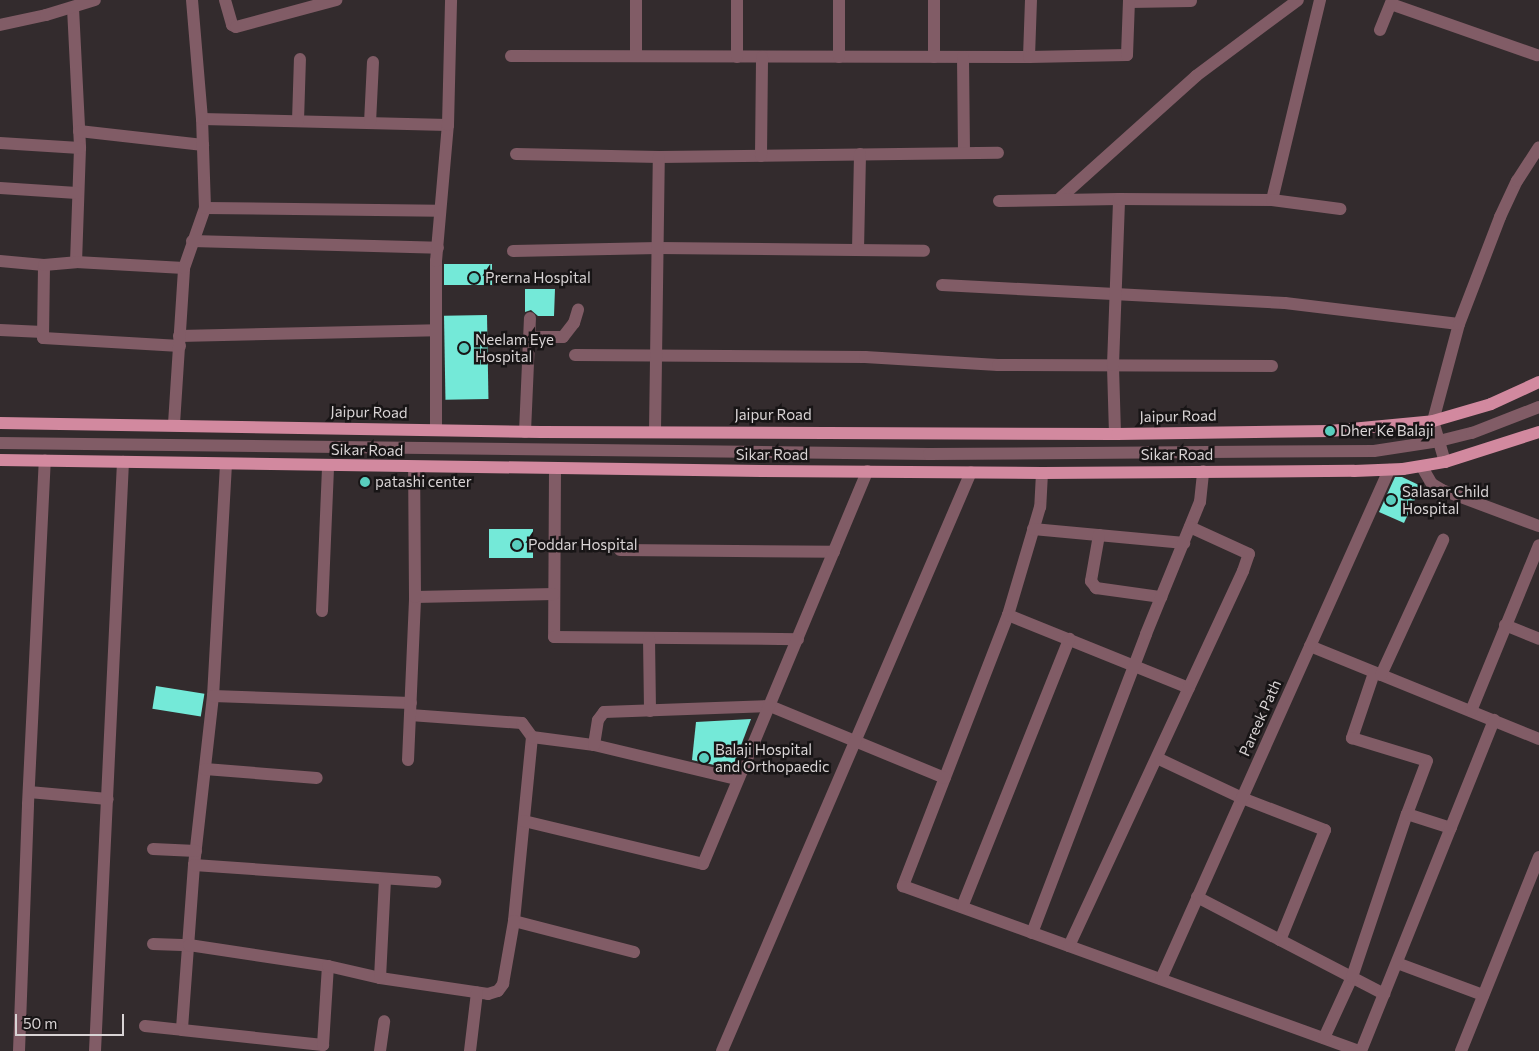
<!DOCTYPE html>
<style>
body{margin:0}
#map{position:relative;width:1539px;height:1051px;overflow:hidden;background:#332b2d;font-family:Commissioner,sans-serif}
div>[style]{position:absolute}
.building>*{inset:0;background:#74e9d8;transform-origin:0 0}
.minor>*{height:12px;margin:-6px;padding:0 6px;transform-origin:6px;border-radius:6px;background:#815c66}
.major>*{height:12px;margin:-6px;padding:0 6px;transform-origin:6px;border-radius:6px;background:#d2899f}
.dots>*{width:14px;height:14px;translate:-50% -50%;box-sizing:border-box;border:2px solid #181516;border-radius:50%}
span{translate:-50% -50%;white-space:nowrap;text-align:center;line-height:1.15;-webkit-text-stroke:5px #181516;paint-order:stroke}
.poi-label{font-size:15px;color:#d9d4d5}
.left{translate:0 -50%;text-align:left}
.street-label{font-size:15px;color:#d9d4d5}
.scale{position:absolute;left:15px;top:1014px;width:109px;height:22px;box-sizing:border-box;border:2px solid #d9d4d5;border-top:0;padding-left:6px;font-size:15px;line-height:18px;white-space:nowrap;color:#d9d4d5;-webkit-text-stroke:4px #181516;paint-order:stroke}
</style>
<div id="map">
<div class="building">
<i style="left:492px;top:264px;width:21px;height:48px;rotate:90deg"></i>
<i style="clip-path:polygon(525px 289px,555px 289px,554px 316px,538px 316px,531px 310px,525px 312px)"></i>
<i style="left:487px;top:315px;width:84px;height:43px;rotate:89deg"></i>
<i style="clip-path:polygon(1395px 477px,1402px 477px,1421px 486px,1404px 523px,1379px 512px)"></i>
<i style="left:489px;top:529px;width:44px;height:29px"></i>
<i style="left:156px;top:686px;width:49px;height:23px;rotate:9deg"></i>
<i style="clip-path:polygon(751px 719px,732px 769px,692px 760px,696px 722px)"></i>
</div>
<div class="minor">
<i style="left:225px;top:0;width:26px;rotate:74deg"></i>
<i style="left:232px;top:25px;width:4px;rotate:27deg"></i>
<i style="left:236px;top:27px;width:104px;rotate:-15.1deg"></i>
<i style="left:636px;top:0;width:56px;rotate:90deg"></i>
<i style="left:934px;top:0;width:57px;rotate:90deg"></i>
<i style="left:1129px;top:2px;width:62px;rotate:-0.9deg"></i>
<i style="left:1391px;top:4px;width:155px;rotate:19.3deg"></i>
<i style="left:73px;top:8px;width:140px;rotate:87.1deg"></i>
<i style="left:80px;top:148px;width:114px;rotate:92deg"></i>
<i style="left:0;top:25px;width:47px;rotate:-12.3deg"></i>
<i style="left:46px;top:15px;width:51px;rotate:-17deg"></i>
<i style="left:1380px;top:30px;width:32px;rotate:-68deg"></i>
<i style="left:511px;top:56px;width:518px;rotate:0.11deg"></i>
<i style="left:1029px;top:57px;width:57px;rotate:-88deg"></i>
<i style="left:737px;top:57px;width:57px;rotate:-90deg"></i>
<i style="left:839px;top:57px;width:57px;rotate:-90deg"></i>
<i style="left:963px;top:57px;width:96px;rotate:89.4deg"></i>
<i style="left:1029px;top:57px;width:98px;rotate:-1.2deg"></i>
<i style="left:1127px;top:55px;width:55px;rotate:-87.9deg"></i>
<i style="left:202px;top:119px;width:246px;rotate:1.4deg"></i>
<i style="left:298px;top:121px;width:62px;rotate:-88.2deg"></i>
<i style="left:370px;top:123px;width:61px;rotate:-87.2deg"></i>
<i style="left:79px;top:131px;width:125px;rotate:6.4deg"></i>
<i style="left:0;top:143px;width:80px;rotate:3.6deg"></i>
<i style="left:516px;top:154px;width:143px;rotate:1.2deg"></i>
<i style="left:659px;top:157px;width:339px;rotate:-0.7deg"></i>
<i style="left:761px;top:156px;width:99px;rotate:-89.4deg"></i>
<i style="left:0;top:188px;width:77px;rotate:3.7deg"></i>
<i style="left:1058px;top:200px;width:186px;rotate:-41.9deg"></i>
<i style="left:1196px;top:76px;width:127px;rotate:-36.7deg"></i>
<i style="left:1272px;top:200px;width:206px;rotate:-76.5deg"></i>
<i style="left:999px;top:201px;width:120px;rotate:-1deg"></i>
<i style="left:205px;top:208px;width:233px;rotate:0.7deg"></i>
<i style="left:192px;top:241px;width:246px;rotate:1.6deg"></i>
<i style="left:858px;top:250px;width:96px;rotate:-88.8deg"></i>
<i style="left:513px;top:251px;width:145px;rotate:-1.2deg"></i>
<i style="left:658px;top:248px;width:266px;rotate:0.6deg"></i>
<i style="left:0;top:261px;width:44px;rotate:5.2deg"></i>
<i style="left:942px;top:285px;width:343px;rotate:3deg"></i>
<i style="left:1285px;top:303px;width:175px;rotate:6.9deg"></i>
<i style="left:0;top:330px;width:43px;rotate:2.7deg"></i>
<i style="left:179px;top:336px;width:257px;rotate:-1.3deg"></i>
<i style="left:529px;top:337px;width:34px"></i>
<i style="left:563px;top:337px;width:18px;rotate:-52deg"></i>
<i style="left:574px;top:323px;width:14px;rotate:-73deg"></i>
<i style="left:180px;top:346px;width:137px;rotate:-176.7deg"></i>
<i style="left:43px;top:338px;width:73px;rotate:-89.2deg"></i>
<i style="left:44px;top:265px;width:32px;rotate:-5deg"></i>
<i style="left:76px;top:262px;width:108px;rotate:3.2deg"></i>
<i style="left:575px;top:355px;width:290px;rotate:0.4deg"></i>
<i style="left:865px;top:357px;width:133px;rotate:3.4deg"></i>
<i style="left:998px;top:365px;width:274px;rotate:0.2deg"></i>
<i style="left:174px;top:424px;width:156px;rotate:-86.3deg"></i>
<i style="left:184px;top:268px;width:64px;rotate:-70.7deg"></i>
<i style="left:205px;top:208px;width:89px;rotate:-91.9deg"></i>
<i style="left:202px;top:119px;width:119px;rotate:-94.8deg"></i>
<i style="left:436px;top:430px;width:169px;rotate:-90deg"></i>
<i style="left:436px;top:261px;width:137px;rotate:-85deg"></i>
<i style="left:448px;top:125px;width:125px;rotate:-88.6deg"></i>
<i style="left:655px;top:431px;width:274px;rotate:-89.2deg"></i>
<i style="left:525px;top:432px;width:114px;rotate:-87.5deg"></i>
<i style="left:1115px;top:434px;width:69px;rotate:-91.7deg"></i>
<i style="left:1113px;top:365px;width:166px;rotate:-87.9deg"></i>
<i style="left:1119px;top:199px;width:153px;rotate:0.4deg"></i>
<i style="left:1272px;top:200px;width:69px;rotate:7.5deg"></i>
<i style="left:0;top:443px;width:929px;rotate:0.68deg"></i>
<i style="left:929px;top:454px;width:445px;rotate:-0.4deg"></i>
<i style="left:1374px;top:451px;width:66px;rotate:-8.7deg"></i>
<i style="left:1439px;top:441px;width:34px;rotate:-14deg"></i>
<i style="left:1472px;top:433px;width:72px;rotate:-21.2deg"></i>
<i style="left:1445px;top:462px;width:43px;rotate:-106.3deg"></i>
<i style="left:1433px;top:421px;width:100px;rotate:-75deg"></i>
<i style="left:1459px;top:324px;width:115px;rotate:-69deg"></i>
<i style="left:1500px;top:217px;width:40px;rotate:-65deg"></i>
<i style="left:1517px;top:181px;width:40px;rotate:-57.1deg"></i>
<i style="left:226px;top:464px;width:232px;rotate:93.2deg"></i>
<i style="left:213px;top:696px;width:170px;rotate:96.4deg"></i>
<i style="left:194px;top:865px;width:165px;rotate:94.2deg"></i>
<i style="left:182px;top:1030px;width:142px;rotate:6.1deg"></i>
<i style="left:323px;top:1045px;width:79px;rotate:-86.4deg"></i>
<i style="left:1422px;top:467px;width:20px;rotate:60deg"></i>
<i style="left:1432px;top:484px;width:12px;rotate:31deg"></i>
<i style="left:1442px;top:490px;width:103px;rotate:20.4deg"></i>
<i style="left:555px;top:469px;width:168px;rotate:90.3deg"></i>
<i style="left:554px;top:637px;width:244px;rotate:0.5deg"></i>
<i style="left:1042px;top:473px;width:34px;rotate:93deg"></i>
<i style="left:1040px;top:507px;width:113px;rotate:106.5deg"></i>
<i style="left:1008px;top:615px;width:291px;rotate:111.2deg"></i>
<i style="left:903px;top:886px;width:486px;rotate:19.9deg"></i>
<i style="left:1033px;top:529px;width:152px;rotate:5.3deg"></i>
<i style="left:1099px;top:535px;width:47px;rotate:99.9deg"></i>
<i style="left:1091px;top:581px;width:9px;rotate:54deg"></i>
<i style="left:1096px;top:588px;width:66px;rotate:7.9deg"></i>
<i style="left:620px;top:550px;width:214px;rotate:0.5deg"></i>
<i style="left:415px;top:597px;width:139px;rotate:-1.2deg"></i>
<i style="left:322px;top:611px;width:145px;rotate:-87.6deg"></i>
<i style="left:1008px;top:615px;width:195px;rotate:22deg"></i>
<i style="left:1505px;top:625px;width:37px;rotate:22deg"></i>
<i style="left:649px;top:638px;width:73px;rotate:89.2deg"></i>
<i style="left:1310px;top:646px;width:247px;rotate:22.1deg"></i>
<i style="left:1374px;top:673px;width:69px;rotate:108.7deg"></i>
<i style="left:1352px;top:738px;width:78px;rotate:17deg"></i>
<i style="left:1427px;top:761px;width:57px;rotate:110.7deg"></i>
<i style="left:1381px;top:675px;width:149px;rotate:-65.3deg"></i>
<i style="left:213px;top:696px;width:198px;rotate:2deg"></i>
<i style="left:1471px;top:711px;width:179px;rotate:-67.7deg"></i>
<i style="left:410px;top:715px;width:112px;rotate:4.1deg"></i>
<i style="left:522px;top:723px;width:17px;rotate:54deg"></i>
<i style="left:532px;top:737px;width:185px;rotate:95.6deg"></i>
<i style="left:514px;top:921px;width:124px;rotate:14.5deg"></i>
<i style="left:532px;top:737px;width:63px;rotate:7.4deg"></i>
<i style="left:594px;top:745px;width:147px;rotate:13.4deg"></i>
<i style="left:594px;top:745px;width:25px;rotate:-81deg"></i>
<i style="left:598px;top:720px;width:10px;rotate:-53deg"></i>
<i style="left:604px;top:712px;width:166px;rotate:-2.1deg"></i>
<i style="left:770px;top:706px;width:189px;rotate:22.4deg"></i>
<i style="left:1157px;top:758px;width:94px;rotate:25.2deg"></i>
<i style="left:1242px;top:798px;width:89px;rotate:21.1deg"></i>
<i style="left:1325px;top:830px;width:119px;rotate:112.2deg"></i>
<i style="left:408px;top:760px;width:163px;rotate:-87.5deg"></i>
<i style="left:415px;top:597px;width:130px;rotate:-90.4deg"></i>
<i style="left:205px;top:769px;width:112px;rotate:4.6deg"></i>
<i style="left:29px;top:792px;width:79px;rotate:5.1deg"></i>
<i style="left:524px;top:821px;width:184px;rotate:13.5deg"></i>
<i style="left:703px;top:864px;width:426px;rotate:-67.3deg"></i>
<i style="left:153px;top:849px;width:43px;rotate:2.7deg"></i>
<i style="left:194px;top:865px;width:242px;rotate:4deg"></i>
<i style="left:1197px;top:897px;width:211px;rotate:27.4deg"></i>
<i style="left:962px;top:907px;width:289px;rotate:-68.2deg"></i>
<i style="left:1032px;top:933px;width:320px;rotate:-69.1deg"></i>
<i style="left:1146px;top:634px;width:143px;rotate:-67.8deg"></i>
<i style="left:1200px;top:502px;width:31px;rotate:-84deg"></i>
<i style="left:153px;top:944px;width:36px;rotate:2deg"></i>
<i style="left:189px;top:945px;width:141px;rotate:8.6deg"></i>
<i style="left:328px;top:966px;width:53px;rotate:13deg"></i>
<i style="left:380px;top:978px;width:109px;rotate:8.4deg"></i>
<i style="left:488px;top:994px;width:10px;rotate:-17deg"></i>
<i style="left:498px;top:991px;width:9px;rotate:-54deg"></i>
<i style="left:503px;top:984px;width:64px;rotate:-80.1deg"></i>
<i style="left:1069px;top:946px;width:413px;rotate:-65.1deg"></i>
<i style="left:1243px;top:571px;width:18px;rotate:-71deg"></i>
<i style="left:1249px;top:554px;width:65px;rotate:-155.4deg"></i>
<i style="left:1397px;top:963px;width:92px;rotate:20.4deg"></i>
<i style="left:380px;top:978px;width:99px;rotate:-87.1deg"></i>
<i style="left:1161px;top:979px;width:558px;rotate:-65.87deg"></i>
<i style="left:145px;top:1026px;width:37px;rotate:6deg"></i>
<i style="left:1324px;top:1038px;width:67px;rotate:-65.3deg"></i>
<i style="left:1352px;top:977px;width:172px;rotate:-71.4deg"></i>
<i style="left:1407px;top:814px;width:46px;rotate:17.7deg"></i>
<i style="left:19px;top:1051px;width:247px;rotate:-87.9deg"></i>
<i style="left:28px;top:804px;width:344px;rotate:-87.2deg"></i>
<i style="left:95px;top:1051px;width:590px;rotate:-87.28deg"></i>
<i style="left:380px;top:1051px;width:30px;rotate:-82deg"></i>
<i style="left:470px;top:1051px;width:59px;rotate:-83.2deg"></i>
<i style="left:722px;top:1051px;width:630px;rotate:-66.73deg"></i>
<i style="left:1361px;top:1051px;width:357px;rotate:-68.1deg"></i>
<i style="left:1461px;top:1051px;width:209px;rotate:-68.1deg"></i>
</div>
<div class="major">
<i style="left:0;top:423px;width:541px;rotate:0.95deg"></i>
<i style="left:541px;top:432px;width:576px;rotate:0.2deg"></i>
<i style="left:1117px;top:434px;width:213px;rotate:-0.8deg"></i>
<i style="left:1330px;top:431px;width:103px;rotate:-5.5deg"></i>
<i style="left:1433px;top:421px;width:60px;rotate:-16.3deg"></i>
<i style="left:1491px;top:404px;width:53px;rotate:-24.6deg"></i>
<i style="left:0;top:460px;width:762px;rotate:0.83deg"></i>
<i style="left:762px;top:471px;width:280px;rotate:0.4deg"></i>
<i style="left:1042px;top:473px;width:312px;rotate:-0.4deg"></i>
<i style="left:1354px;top:471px;width:49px;rotate:-2.3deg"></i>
<i style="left:1403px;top:469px;width:43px;rotate:-9.5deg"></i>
<i style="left:1445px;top:462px;width:99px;rotate:-17.7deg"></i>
</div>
<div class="dots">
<i style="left:474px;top:278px;background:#59cebe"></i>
<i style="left:464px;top:348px;background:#59cebe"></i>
<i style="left:1330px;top:431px;background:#59cebe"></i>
<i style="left:365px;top:482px;background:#59cebe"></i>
<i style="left:1391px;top:500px;background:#59cebe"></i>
<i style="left:517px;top:545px;background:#59cebe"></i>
<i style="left:704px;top:758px;background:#59cebe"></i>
</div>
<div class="poi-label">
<span class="left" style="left:485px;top:278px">Prerna Hospital</span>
<span class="left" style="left:475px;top:348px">Neelam Eye<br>Hospital</span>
<span class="left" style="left:1340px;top:431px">Dher Ke Balaji</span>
<span class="left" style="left:375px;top:482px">patashi center</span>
<span class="left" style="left:1402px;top:500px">Salasar Child<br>Hospital</span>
<span class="left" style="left:528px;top:545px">Poddar Hospital</span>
<span class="left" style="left:715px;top:758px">Balaji Hospital<br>and Orthopaedic</span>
</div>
<div class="street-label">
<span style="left:369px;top:412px;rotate:1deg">Jaipur Road</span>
<span style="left:773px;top:415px">Jaipur Road</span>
<span style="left:1178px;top:416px;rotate:-1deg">Jaipur Road</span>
<span style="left:367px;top:450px;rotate:1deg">Sikar Road</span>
<span style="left:772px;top:455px">Sikar Road</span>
<span style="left:1177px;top:455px">Sikar Road</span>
<span style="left:1260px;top:718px;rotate:-66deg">Pareek Path</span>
</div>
<div class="scale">50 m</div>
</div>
